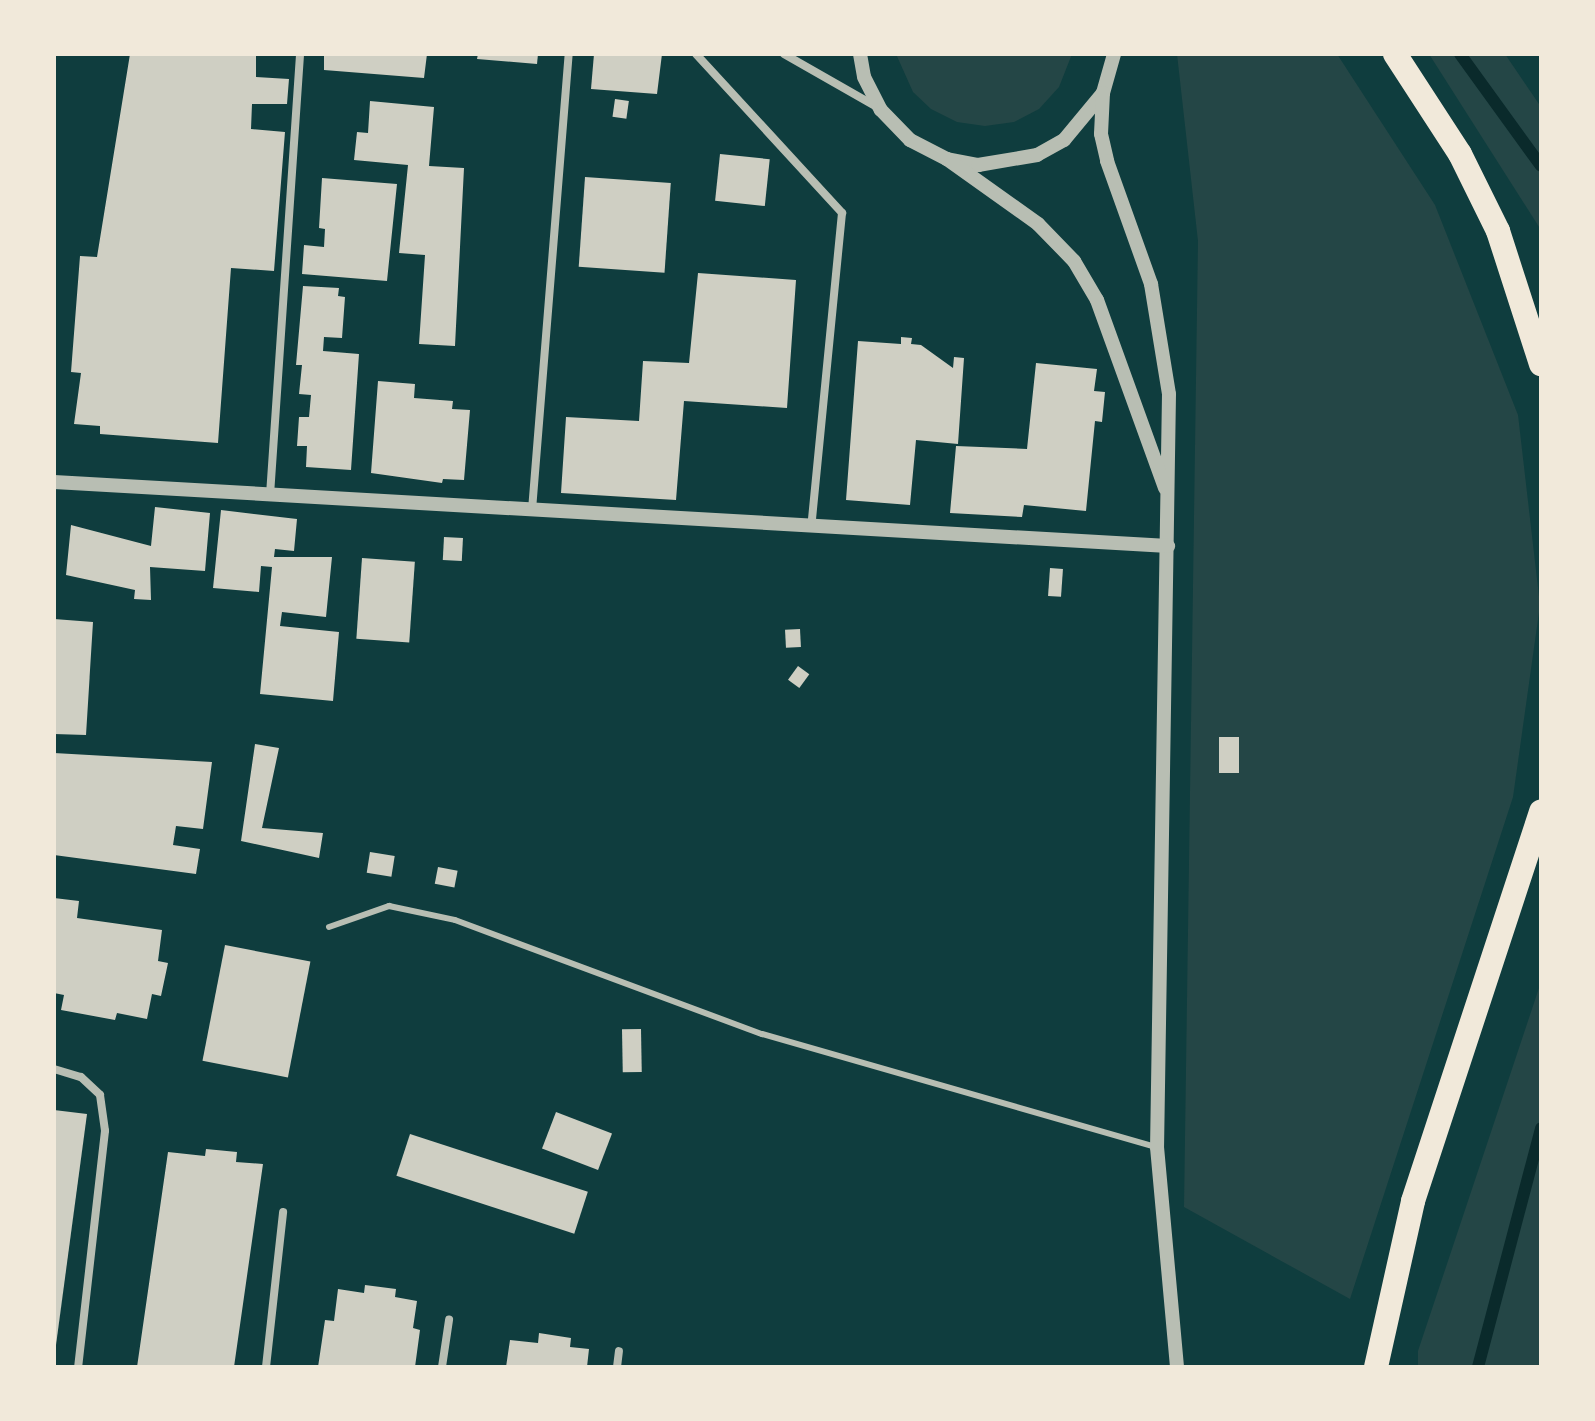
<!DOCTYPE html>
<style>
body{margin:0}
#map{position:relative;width:1595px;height:1421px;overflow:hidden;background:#0f3d3e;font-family:"Noto Sans",sans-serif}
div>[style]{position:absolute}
.green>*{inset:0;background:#244646}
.stream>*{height:12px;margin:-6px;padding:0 6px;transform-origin:6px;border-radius:6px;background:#0a2a2b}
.building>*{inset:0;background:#cfcfc3;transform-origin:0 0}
.service>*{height:6px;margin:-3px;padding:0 3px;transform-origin:3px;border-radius:3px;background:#b8beb3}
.minor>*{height:8px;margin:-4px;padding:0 4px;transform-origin:4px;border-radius:4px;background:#b8beb3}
.tertiary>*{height:14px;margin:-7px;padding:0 7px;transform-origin:7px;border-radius:7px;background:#b8beb3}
.motorway>*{height:24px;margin:-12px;padding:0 12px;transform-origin:12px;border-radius:12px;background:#f1e9da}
span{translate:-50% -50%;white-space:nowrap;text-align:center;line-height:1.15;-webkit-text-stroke:7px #f1e9da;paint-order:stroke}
.frame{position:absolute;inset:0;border:56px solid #f1e9da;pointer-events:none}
</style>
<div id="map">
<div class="green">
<i style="clip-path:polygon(896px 54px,1072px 54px,1059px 87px,1039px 109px,1014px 122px,985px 126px,957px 122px,931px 109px,913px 92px)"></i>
<i style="clip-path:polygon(1177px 54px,1337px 54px,1435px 205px,1518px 415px,1540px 605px,1513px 797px,1350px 1299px,1184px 1207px,1198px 241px)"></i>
<i style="clip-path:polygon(1429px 54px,1505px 54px,1541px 107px,1541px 230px)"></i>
<i style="clip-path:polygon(1541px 982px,1541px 1367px,1418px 1367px,1418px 1351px)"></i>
</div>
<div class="stream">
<i style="left:1460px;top:54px;width:138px;rotate:54.1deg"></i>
<i style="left:1478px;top:1367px;width:247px;rotate:-75.2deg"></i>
</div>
<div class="building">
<i style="clip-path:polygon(130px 54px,256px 54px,256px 77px,289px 79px,287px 104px,252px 104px,251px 129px,285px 132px,274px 271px,231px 268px,218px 443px,100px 434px,100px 426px,74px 424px,81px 373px,71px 372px,80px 256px,97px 257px)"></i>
<i style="clip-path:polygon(324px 54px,427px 54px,424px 78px,324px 70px)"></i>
<i style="clip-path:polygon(478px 54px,538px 54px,537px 64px,477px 59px)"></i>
<i style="clip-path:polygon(594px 54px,662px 54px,657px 94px,591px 89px)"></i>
<i style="left:615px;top:99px;width:14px;height:18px;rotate:8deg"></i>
<i style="clip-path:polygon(370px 101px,434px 107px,429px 166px,464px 168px,455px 346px,419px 344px,425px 255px,399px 253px,408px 165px,354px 160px,357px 132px,368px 133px)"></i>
<i style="left:720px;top:154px;width:50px;height:47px;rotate:6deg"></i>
<i style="left:585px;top:177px;width:86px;height:90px;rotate:4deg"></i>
<i style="clip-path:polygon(322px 178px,397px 184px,387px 281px,302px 274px,304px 245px,324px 247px,325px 229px,319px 228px)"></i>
<i style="clip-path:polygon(698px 273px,796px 280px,787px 408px,684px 401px,676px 500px,561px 493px,566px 417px,639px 421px,643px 361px,689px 363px)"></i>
<i style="clip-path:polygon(303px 286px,339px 288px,338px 296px,345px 297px,342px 338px,324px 337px,323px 351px,359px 354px,351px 470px,306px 467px,307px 446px,297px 446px,299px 417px,309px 417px,311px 395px,299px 394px,302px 365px,296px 365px)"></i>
<i style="clip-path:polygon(901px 337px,912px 338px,911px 344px,921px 345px,953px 368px,954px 357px,964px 358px,958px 444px,916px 440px,910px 505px,846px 500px,858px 341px,901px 344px)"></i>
<i style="clip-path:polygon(1036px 363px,1097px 369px,1094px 391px,1105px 392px,1102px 422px,1095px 421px,1086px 511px,1024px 505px,1022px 517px,950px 513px,956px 446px,1027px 449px)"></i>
<i style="clip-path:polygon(378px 381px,415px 384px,414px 398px,453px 401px,452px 409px,470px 410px,464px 480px,443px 479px,442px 483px,371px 473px)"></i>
<i style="clip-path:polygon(155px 507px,210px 513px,205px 571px,150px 567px,151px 600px,134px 599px,135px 590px,66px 575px,71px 525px,151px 546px)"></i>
<i style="clip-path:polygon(221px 510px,297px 519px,294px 551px,275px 549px,274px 557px,332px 557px,326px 617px,282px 612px,280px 626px,339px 632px,333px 701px,260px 694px,272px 567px,261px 566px,259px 592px,213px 588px)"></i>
<i style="left:444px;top:537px;width:19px;height:23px;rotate:3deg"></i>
<i style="left:362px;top:558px;width:53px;height:81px;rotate:4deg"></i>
<i style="left:1050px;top:568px;width:13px;height:28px;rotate:4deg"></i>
<i style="clip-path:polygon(54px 619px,93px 622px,86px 735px,54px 734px)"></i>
<i style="left:800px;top:629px;width:18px;height:15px;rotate:87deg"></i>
<i style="left:798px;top:666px;width:14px;height:17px;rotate:36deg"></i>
<i style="left:1219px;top:737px;width:20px;height:36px"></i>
<i style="clip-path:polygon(255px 744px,279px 748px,262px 828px,323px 833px,319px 858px,241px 841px)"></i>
<i style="clip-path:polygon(54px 753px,212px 762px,203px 829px,176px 826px,173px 845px,200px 849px,196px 874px,54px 855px)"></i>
<i style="left:370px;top:852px;width:25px;height:21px;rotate:9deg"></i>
<i style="left:438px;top:867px;width:20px;height:17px;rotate:11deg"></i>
<i style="clip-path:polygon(54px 898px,79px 901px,77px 918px,162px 930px,158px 961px,168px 963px,161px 996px,152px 994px,147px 1019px,117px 1013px,115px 1020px,61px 1010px,64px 995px,54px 993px)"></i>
<i style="left:225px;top:945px;width:87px;height:118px;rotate:11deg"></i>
<i style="left:641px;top:1029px;width:43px;height:19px;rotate:89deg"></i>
<i style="clip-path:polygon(54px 1110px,87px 1114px,56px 1345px,54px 1345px)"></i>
<i style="left:556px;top:1112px;width:60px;height:39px;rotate:21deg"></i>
<i style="left:410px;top:1134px;width:187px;height:44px;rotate:18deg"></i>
<i style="clip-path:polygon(206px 1149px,237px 1152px,236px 1162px,263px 1164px,234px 1367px,137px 1367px,168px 1152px,205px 1156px)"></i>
<i style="clip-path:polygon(365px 1285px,396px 1289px,395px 1297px,417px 1301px,413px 1328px,420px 1330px,415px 1367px,318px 1367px,325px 1320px,334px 1321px,338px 1289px,364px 1293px)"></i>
<i style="clip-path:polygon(539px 1333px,571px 1338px,570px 1347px,589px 1349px,587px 1367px,506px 1367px,510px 1340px,538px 1343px)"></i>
</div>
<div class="service">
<i style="left:329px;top:927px;width:64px;rotate:-19.3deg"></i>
<i style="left:389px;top:906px;width:67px;rotate:12deg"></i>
<i style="left:455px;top:920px;width:327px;rotate:20.4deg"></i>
<i style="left:762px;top:1034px;width:411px;rotate:16deg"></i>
</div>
<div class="minor">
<i style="left:696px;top:54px;width:216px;rotate:47.4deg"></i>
<i style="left:842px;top:213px;width:316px;rotate:95.6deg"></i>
<i style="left:784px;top:54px;width:107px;rotate:29.7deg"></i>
<i style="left:270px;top:495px;width:442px;rotate:-86.1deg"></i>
<i style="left:532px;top:510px;width:457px;rotate:-85.4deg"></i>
<i style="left:54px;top:1069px;width:28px;rotate:17deg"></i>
<i style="left:81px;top:1077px;width:26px;rotate:43deg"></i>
<i style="left:100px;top:1095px;width:36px;rotate:82deg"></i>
<i style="left:105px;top:1131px;width:238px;rotate:96.5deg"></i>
<i style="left:266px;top:1367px;width:156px;rotate:-83.7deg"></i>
<i style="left:442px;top:1367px;width:48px;rotate:-81.5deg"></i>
<i style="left:617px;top:1367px;width:16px;rotate:-83deg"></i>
</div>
<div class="tertiary">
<i style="left:860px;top:54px;width:23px;rotate:80deg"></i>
<i style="left:864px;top:77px;width:37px;rotate:63deg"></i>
<i style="left:881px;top:110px;width:42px;rotate:46deg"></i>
<i style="left:910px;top:140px;width:42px;rotate:27.2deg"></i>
<i style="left:947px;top:159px;width:32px;rotate:11deg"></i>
<i style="left:978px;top:165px;width:60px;rotate:-9.6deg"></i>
<i style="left:1037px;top:155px;width:31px;rotate:-29deg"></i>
<i style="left:1064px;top:140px;width:61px;rotate:-50.3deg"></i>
<i style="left:1103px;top:93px;width:41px;rotate:-74.2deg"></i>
<i style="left:1103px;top:93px;width:41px;rotate:92.8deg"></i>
<i style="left:1101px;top:134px;width:28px;rotate:77deg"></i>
<i style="left:1107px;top:161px;width:131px;rotate:70.3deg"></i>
<i style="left:1151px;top:284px;width:111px;rotate:80.7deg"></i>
<i style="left:1169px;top:394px;width:753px;rotate:90.91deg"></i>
<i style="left:1157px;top:1147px;width:221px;rotate:84.8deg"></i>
<i style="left:947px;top:159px;width:112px;rotate:35.5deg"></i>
<i style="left:1038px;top:224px;width:52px;rotate:45.8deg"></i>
<i style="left:1074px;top:261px;width:45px;rotate:59.5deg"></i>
<i style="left:1097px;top:300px;width:200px;rotate:70.1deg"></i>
<i style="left:54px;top:482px;width:1116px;rotate:3.29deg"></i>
</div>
<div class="motorway">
<i style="left:1395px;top:54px;width:119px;rotate:57deg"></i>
<i style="left:1460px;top:154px;width:86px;rotate:63.7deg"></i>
<i style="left:1498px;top:231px;width:140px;rotate:72.1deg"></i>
<i style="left:1376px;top:1367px;width:170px;rotate:-77.4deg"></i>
<i style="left:1413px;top:1201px;width:410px;rotate:-71.8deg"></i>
</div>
<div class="frame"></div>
</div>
